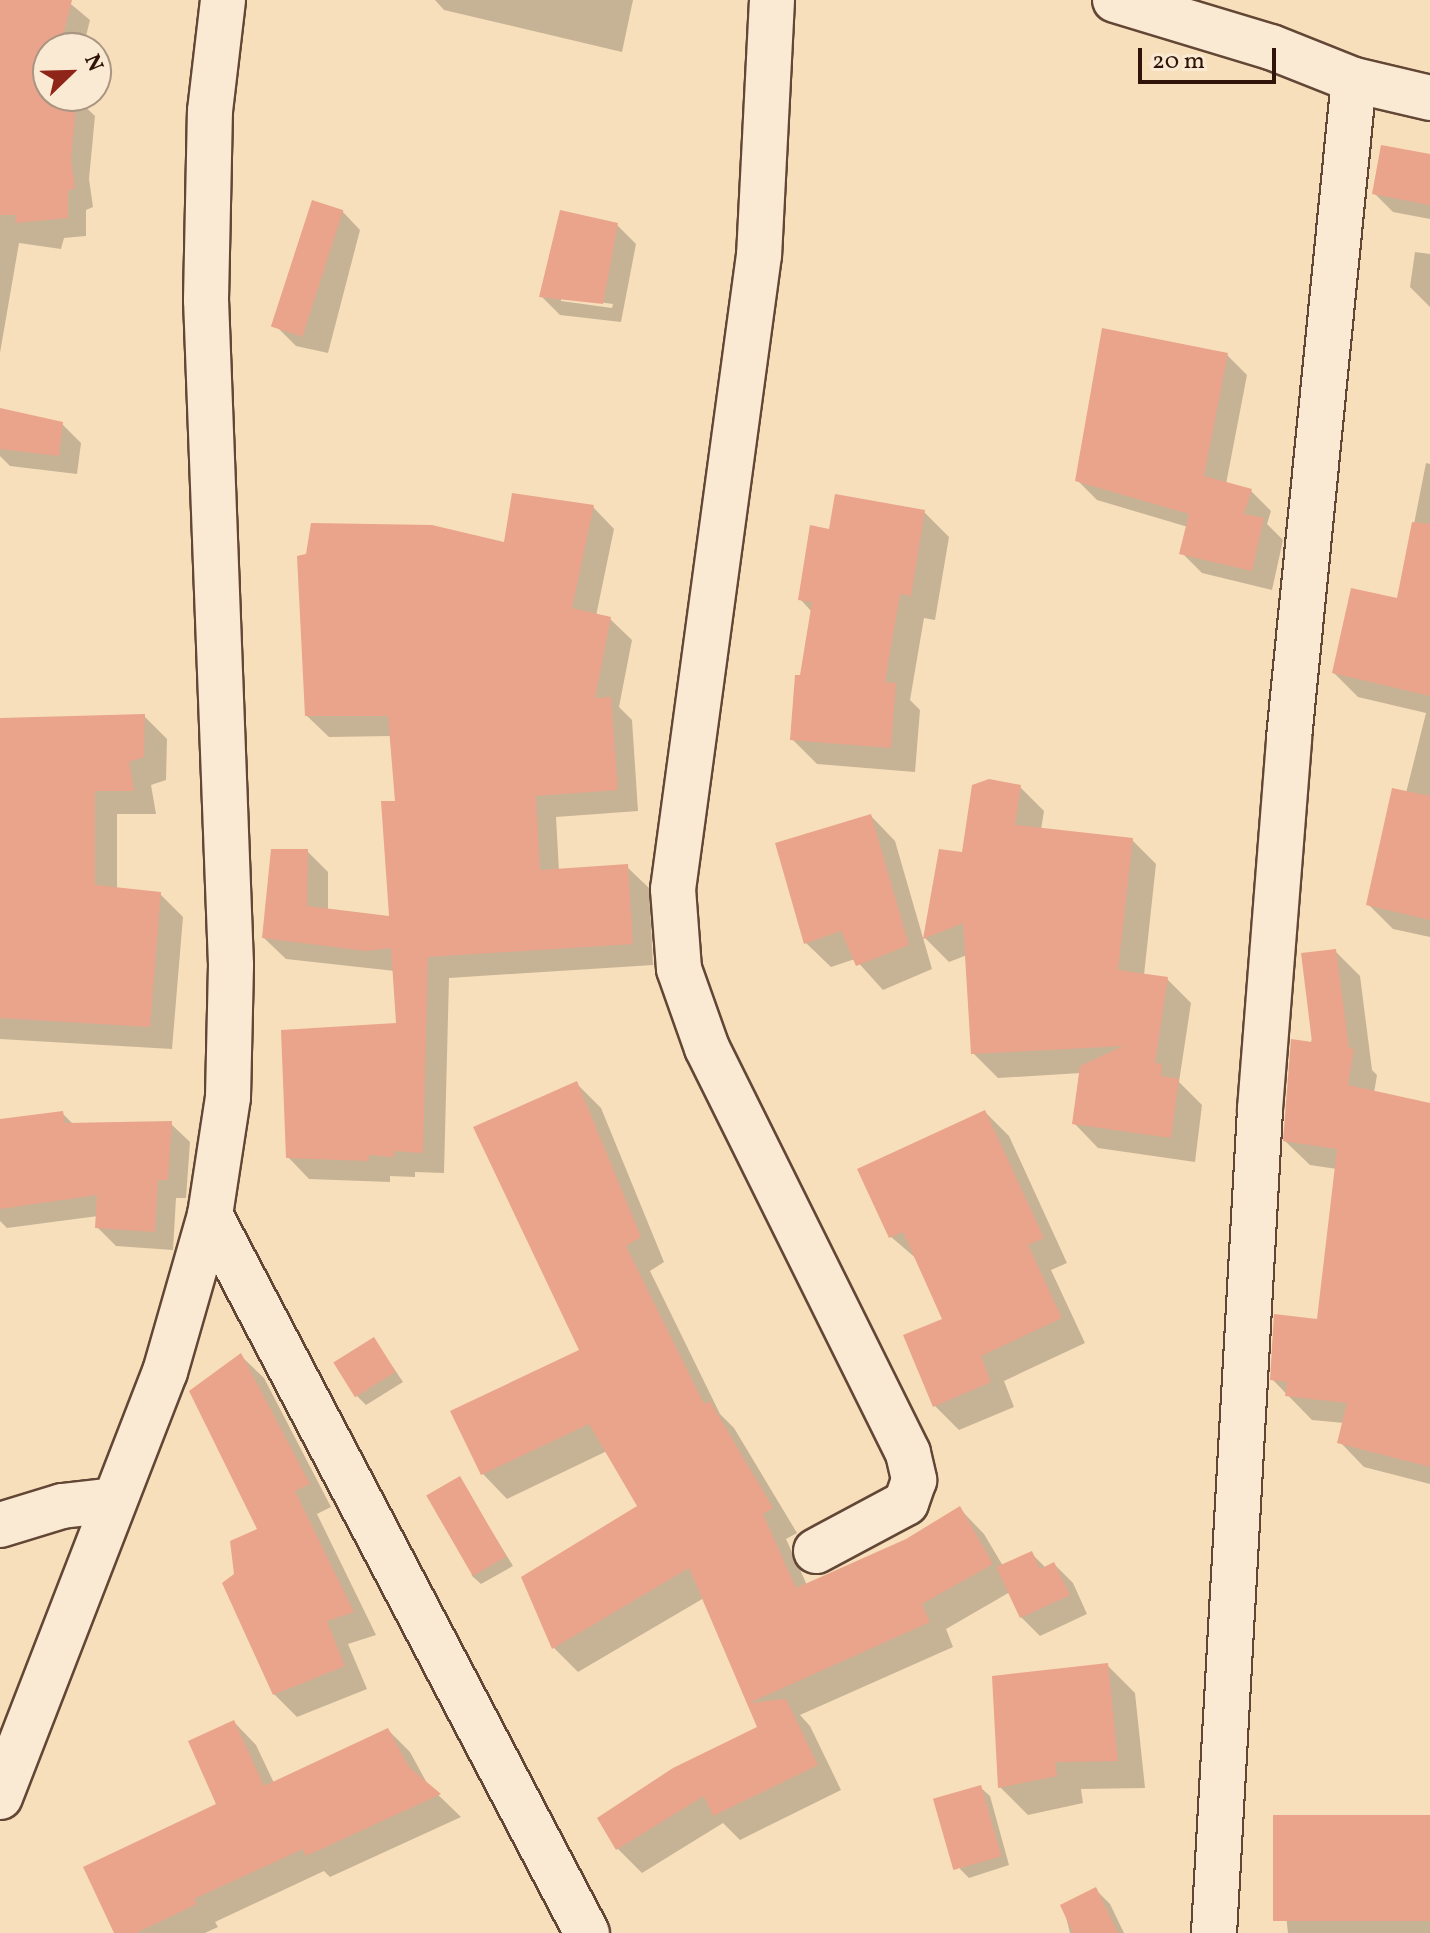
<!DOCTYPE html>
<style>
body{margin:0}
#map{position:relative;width:1430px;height:1933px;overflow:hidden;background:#f8dfbb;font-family:Vollkorn,serif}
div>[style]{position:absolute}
.shadow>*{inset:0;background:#0003}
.building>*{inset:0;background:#e9a48b;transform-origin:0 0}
.roads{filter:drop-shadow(2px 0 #634736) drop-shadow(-2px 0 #634736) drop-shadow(0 2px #634736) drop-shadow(0 -2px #634736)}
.minor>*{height:44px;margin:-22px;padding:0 22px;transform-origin:22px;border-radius:22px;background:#faead3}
span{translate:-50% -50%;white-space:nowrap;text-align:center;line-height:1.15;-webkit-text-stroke:7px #faead3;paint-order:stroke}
.north{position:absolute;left:32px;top:32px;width:80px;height:80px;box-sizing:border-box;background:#faead3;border:2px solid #aa9482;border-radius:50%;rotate:67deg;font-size:22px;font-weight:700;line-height:32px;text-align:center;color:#311409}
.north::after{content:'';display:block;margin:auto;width:28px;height:36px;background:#8f2418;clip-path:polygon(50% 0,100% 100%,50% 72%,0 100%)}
.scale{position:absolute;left:1138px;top:48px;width:138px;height:36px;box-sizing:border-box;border:4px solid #311409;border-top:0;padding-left:10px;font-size:24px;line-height:28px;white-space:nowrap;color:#311409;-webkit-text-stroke:6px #faead3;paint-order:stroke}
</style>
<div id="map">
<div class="shadow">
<i style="clip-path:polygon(0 0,66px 0,90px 20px,83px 48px,48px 48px,48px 96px,76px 98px,95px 116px,89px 179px,93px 207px,86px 210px,86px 236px,64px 238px,61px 249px,19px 243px,0 353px)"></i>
<i style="clip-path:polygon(435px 0,633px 0,622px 52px,444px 10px)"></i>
<i style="clip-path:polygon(1430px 156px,1430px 219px,1393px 212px,1374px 193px)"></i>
<i style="clip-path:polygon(342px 211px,360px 230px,328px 353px,296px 346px,278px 328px)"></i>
<i style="clip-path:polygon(evenodd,617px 225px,636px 244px,621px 322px,560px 315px,541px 296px,617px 225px,561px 297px,613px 304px,612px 308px,561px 301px,561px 297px)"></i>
<i style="clip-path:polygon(1415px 252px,1430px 254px,1430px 307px,1410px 287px)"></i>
<i style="clip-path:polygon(1227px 355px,1247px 375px,1226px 484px,1251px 491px,1271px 511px,1267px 524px,1283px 540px,1272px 590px,1202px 573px,1182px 553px,1188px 527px,1097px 500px,1077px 480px)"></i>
<i style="clip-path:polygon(0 410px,62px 424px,81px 443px,77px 474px,10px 466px,0 456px)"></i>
<i style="clip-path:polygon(1426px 463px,1430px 464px,1430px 937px,1393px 929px,1368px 904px,1406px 793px,1426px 713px,1358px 697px,1334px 673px,1399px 600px)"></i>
<i style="clip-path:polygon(593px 507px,614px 529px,596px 616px,610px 619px,632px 640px,619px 707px,632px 720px,638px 811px,556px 817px,559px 871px,627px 867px,649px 888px,653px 965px,449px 978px,444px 1173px,415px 1172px,415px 1177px,390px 1176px,390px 1182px,309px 1179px,288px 1157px,398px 1025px,395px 971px,286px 959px,264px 938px,307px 851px,328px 872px,328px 911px,391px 919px,398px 802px,392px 736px,329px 737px,307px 716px,505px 544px)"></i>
<i style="clip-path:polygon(924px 512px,949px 537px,935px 620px,924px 618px,910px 700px,920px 710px,915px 772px,817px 764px,792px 739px,812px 612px,800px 599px,831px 531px)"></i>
<i style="clip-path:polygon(144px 716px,167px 739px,166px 780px,151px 785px,156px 814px,117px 814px,117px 890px,160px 894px,183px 917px,172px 1049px,0 1039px,0 720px)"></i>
<i style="clip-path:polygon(1020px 787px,1044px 811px,1041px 830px,1132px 840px,1156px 864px,1144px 975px,1167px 979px,1191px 1003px,1179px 1082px,1202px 1105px,1195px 1162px,1098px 1148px,1074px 1123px,1081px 1073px,998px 1078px,973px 1053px,967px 955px,949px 962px,925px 938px,940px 851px,963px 855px)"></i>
<i style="clip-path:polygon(871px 816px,895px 841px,932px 969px,883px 990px,855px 959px,831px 967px,806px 943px)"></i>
<i style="clip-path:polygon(1335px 951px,1360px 976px,1372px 1070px,1377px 1075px,1374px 1093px,1430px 1105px,1430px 1484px,1364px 1467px,1340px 1442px,1344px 1423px,1312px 1420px,1272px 1379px,1319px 1322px,1337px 1169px,1310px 1165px,1285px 1141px)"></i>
<i style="clip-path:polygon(576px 1083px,601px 1108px,664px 1262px,650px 1271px,720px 1414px,734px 1428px,797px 1533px,786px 1539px,807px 1585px,907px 1541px,960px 1509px,984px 1534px,1003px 1566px,1031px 1553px,1046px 1568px,1054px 1564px,1073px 1583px,1087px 1614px,1040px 1636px,1021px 1617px,1010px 1592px,946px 1629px,953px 1647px,800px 1715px,810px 1726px,841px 1790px,740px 1840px,723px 1823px,642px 1873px,617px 1848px,760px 1728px,704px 1598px,578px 1672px,554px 1648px,640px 1506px,607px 1451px,507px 1499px,483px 1474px,581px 1351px)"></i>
<i style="clip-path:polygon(985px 1112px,1009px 1136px,1067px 1263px,1051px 1270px,1085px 1343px,1004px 1381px,1014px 1407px,959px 1430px,935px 1406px,945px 1320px,918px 1260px,890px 1236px)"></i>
<i style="clip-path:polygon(62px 1113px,74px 1125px,171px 1124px,190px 1142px,186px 1198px,176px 1198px,173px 1250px,116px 1246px,97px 1227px,98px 1216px,7px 1228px,0 1221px,0 1121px)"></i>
<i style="clip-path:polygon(374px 1339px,403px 1382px,366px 1405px,357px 1396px)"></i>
<i style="clip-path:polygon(241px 1356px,264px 1378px,331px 1507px,317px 1514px,376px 1635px,348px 1644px,367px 1689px,297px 1717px,274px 1694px,236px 1575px,260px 1530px)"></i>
<i style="clip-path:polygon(459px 1478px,513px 1566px,481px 1584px,472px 1576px)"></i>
<i style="clip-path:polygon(1107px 1665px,1135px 1693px,1145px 1788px,1081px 1789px,1083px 1803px,1028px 1815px,1000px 1787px)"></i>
<i style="clip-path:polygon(234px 1722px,256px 1745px,274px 1783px,388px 1730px,410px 1752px,428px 1785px,461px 1817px,330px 1877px,324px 1871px,215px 1922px,218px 1927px,205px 1933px,116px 1933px,219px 1804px)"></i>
<i style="clip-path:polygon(981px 1788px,990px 1796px,1009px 1865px,969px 1878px,960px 1869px)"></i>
<i style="clip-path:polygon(1430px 1819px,1430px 1933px,1288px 1933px,1277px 1834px)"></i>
<i style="clip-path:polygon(1095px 1889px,1110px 1904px,1124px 1933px,1070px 1933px,1063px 1905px)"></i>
</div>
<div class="building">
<i style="clip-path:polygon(0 0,72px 0,60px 48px,48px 48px,48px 96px,77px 96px,71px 159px,75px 188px,68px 191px,68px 218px,15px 223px,16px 215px,0 215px)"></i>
<i style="clip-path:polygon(1381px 145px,1430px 154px,1430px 205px,1372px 194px)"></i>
<i style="left:312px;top:200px;width:33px;height:133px;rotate:18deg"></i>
<i style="clip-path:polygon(560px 210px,618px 223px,603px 304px,539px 297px)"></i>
<i style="clip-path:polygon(1102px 328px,1228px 353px,1204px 476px,1252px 489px,1244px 514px,1264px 518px,1252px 571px,1179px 554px,1189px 514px,1075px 481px)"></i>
<i style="clip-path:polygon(0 408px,63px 422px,59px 456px,0 449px)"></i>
<i style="clip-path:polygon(512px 493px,594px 505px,572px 608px,611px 617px,595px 698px,611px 697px,618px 790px,536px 796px,540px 870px,628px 864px,633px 944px,428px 957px,423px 1153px,394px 1151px,394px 1157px,369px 1155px,369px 1161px,286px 1158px,281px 1030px,396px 1023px,391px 948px,366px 951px,262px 938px,271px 849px,308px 849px,307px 906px,389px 916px,381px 801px,395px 801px,388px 716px,305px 716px,297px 556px,306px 554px,311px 523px,432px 525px,504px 542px)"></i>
<i style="clip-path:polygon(835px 494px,925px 510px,911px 596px,900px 594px,885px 682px,896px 683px,891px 748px,790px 740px,795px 675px,800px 675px,812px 602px,798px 600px,810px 525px,829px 529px)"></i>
<i style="clip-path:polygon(1412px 522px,1430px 524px,1430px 696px,1332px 673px,1351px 588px,1397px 598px)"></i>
<i style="clip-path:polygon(145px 714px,144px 757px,129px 762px,134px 791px,95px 791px,95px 885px,161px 892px,150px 1027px,0 1018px,0 718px)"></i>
<i style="clip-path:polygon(989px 779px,1021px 785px,1015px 825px,1133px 838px,1118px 970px,1168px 977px,1155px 1063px,1162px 1064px,1161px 1076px,1179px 1079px,1171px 1138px,1072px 1124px,1080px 1066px,1123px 1046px,971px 1054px,963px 923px,923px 939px,939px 849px,962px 852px,972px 785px)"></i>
<i style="clip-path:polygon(1392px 788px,1430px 796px,1430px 920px,1366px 905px)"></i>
<i style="clip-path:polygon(871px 814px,909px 945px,856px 966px,841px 931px,804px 944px,775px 843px)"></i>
<i style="clip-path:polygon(1336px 949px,1349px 1048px,1354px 1049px,1348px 1085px,1430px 1103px,1430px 1467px,1337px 1443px,1347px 1403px,1285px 1396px,1287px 1382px,1270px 1380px,1274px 1314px,1317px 1319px,1337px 1149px,1283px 1141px,1291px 1039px,1312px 1042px,1301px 953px)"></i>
<i style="clip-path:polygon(577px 1081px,641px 1237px,626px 1246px,704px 1404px,710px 1401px,773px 1508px,763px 1514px,796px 1588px,906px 1539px,960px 1506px,993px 1564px,922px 1604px,930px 1622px,749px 1703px,786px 1699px,818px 1765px,713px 1816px,704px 1796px,616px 1850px,597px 1818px,673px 1768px,757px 1727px,689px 1568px,552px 1649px,521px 1577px,637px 1506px,589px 1424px,481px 1475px,450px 1411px,579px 1350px,473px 1127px)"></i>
<i style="clip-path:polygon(985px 1110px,1044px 1238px,1028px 1245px,1062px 1318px,981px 1356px,991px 1382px,933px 1407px,903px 1335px,942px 1319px,903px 1232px,889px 1238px,857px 1169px)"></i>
<i style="clip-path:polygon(63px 1111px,65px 1123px,172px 1121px,168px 1180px,158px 1180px,155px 1232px,95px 1228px,97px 1195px,0 1209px,0 1119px)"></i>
<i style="left:374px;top:1337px;width:41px;height:48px;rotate:58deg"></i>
<i style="clip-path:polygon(241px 1353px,310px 1484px,295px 1491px,354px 1612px,327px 1621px,345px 1666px,273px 1695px,222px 1583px,234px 1574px,230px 1541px,257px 1529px,189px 1391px)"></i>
<i style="left:460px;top:1476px;width:93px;height:39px;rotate:60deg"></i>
<i style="clip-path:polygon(1032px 1551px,1040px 1569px,1054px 1562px,1070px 1595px,1020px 1618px,996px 1567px)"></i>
<i style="clip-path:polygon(1108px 1663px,1118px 1761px,1055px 1762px,1057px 1776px,998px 1788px,992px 1676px)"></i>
<i style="clip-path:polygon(234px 1720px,264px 1786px,388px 1728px,409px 1767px,441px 1794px,306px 1856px,303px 1849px,194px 1899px,197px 1904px,136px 1933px,114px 1933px,83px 1867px,216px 1804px,188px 1741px)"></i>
<i style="left:981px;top:1785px;width:74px;height:50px;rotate:74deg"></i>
<i style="left:1430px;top:1815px;width:106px;height:157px;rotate:90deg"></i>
<i style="clip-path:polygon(1096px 1887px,1118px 1933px,1073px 1933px,1060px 1905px)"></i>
</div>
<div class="roads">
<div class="minor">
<i style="left:772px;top:0;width:255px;rotate:92.9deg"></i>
<i style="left:759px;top:255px;width:640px;rotate:97.72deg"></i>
<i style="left:673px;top:889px;width:80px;rotate:85.7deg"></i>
<i style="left:679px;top:969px;width:84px;rotate:70.5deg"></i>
<i style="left:707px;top:1048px;width:452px;rotate:63.6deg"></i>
<i style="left:908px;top:1453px;width:28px;rotate:77deg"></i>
<i style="left:914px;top:1480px;width:24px;rotate:109deg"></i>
<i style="left:906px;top:1503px;width:102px;rotate:151.9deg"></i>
<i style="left:1115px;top:0;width:163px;rotate:16.8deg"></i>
<i style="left:1271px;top:47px;width:89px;rotate:21.7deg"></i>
<i style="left:1354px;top:80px;width:78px;rotate:13.3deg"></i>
<i style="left:210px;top:1215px;width:811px;rotate:62.3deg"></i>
<i style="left:0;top:1525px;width:65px;rotate:-17deg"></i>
<i style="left:62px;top:1506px;width:53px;rotate:-6.5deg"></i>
<i style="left:0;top:1797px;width:456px;rotate:-68.8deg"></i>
<i style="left:165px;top:1372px;width:163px;rotate:-74deg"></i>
<i style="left:210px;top:1215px;width:119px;rotate:-81.3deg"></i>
<i style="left:228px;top:1097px;width:132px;rotate:-88.7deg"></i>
<i style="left:231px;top:965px;width:665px;rotate:-92.15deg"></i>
<i style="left:206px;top:300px;width:189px;rotate:-88.8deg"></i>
<i style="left:210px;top:111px;width:112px;rotate:-83.3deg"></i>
<i style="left:1214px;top:1933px;width:825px;rotate:-86.8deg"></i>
<i style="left:1260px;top:1109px;width:372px;rotate:-85.5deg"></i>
<i style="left:1289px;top:738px;width:661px;rotate:-84.36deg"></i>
</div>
</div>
<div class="north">N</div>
<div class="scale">20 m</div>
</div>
